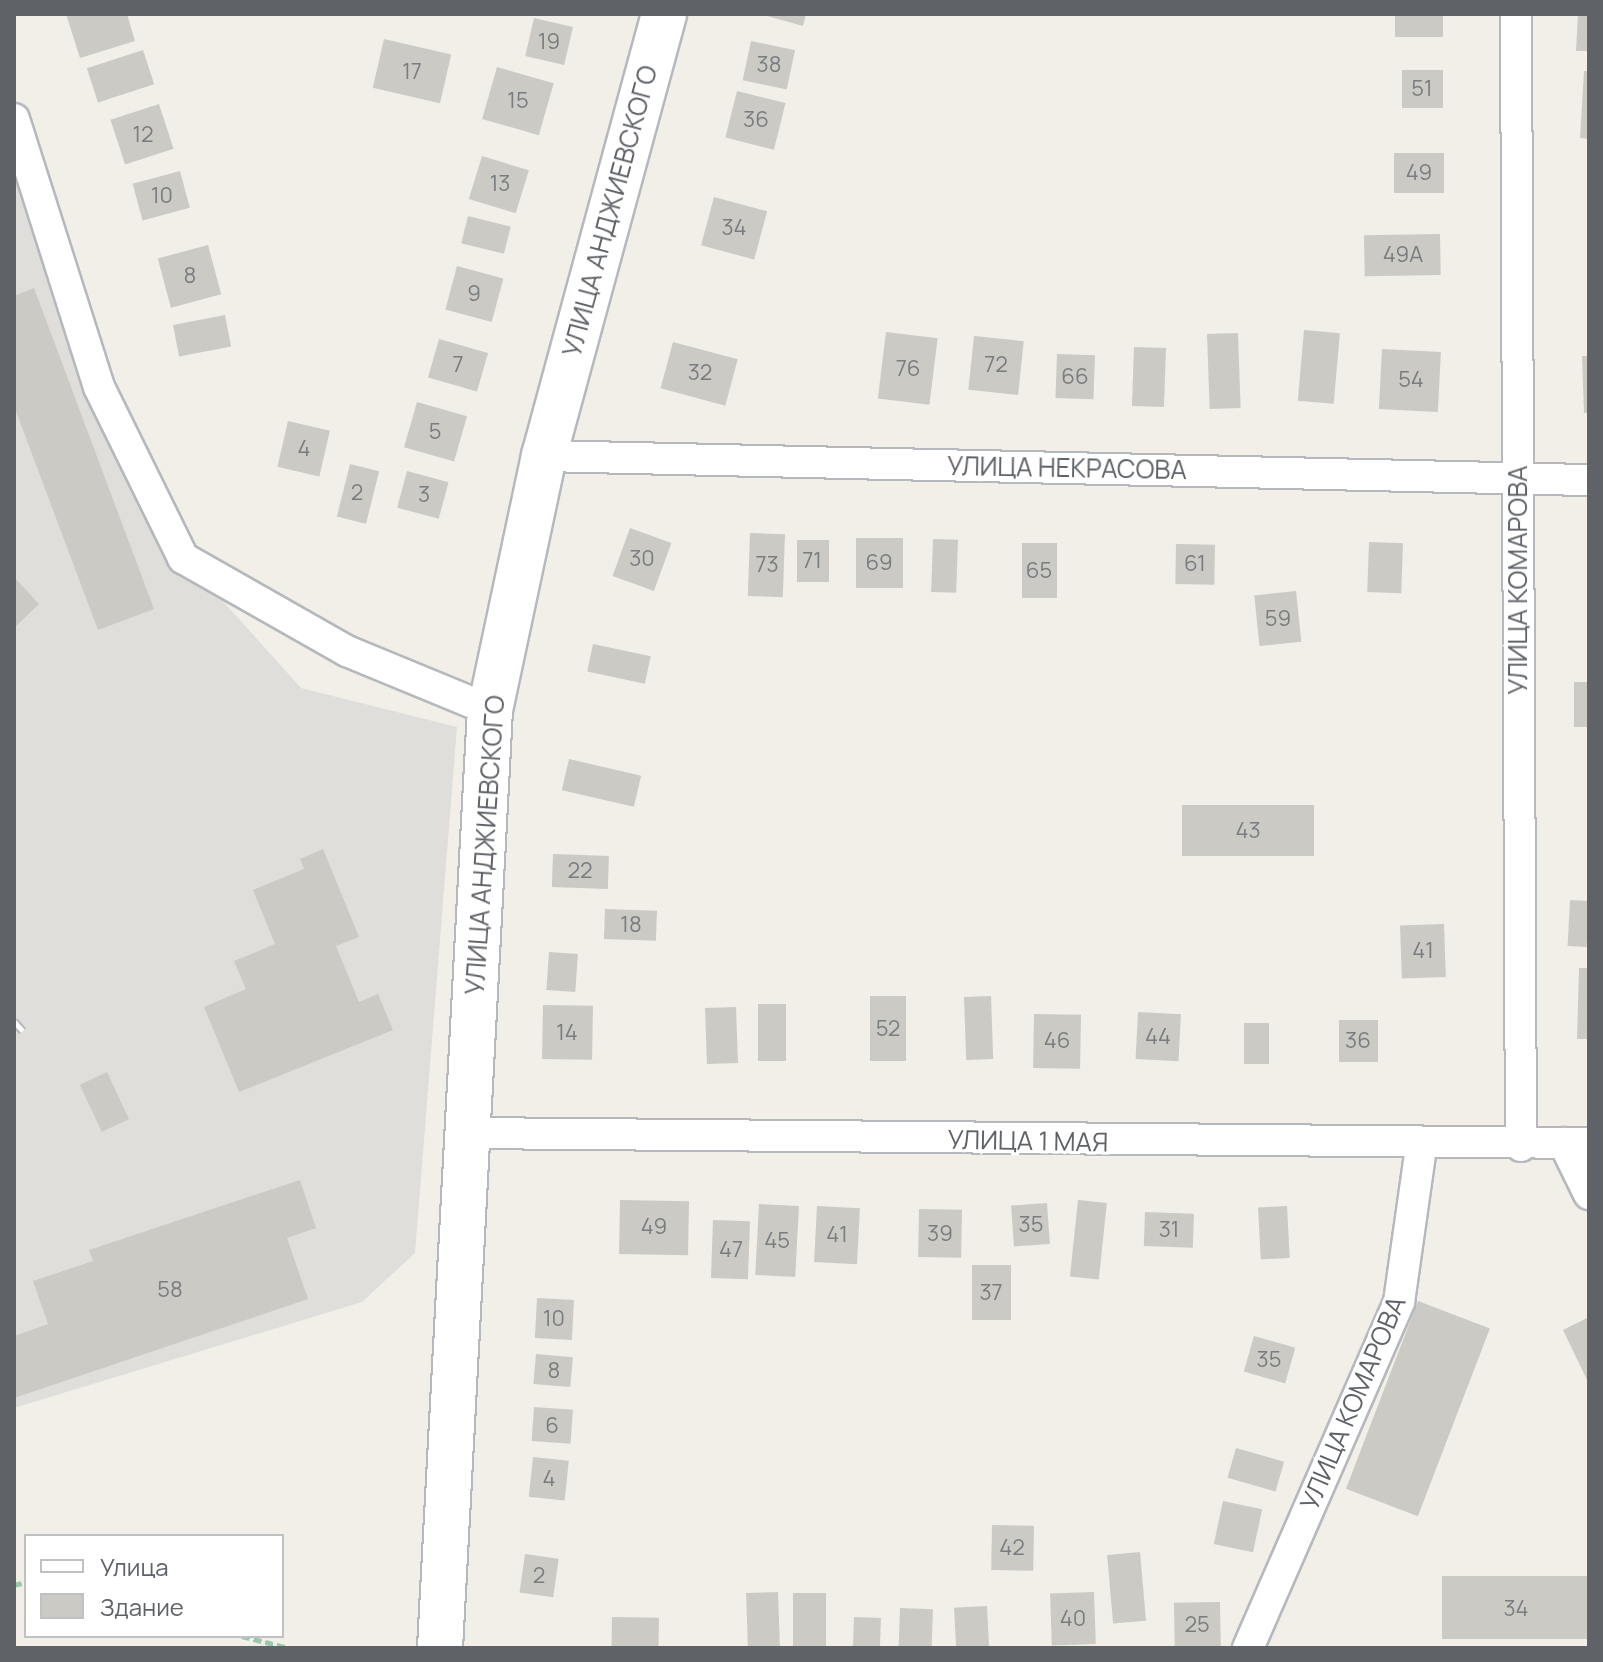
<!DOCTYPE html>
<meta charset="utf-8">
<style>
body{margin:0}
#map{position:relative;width:1603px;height:1662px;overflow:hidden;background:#f1efe8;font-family:Manrope,sans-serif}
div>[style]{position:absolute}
.industrial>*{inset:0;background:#e0deda}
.building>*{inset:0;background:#cccac5;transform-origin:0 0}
.path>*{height:5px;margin-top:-2.5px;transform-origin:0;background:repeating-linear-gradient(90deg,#9cc7a9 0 8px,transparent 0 12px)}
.roads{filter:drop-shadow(2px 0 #b5b8bc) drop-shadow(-2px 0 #b5b8bc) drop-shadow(0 2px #b5b8bc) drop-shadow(0 -2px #b5b8bc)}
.street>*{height:30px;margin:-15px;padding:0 15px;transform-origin:15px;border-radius:15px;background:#fff}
.secondary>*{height:44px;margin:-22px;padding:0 22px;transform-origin:22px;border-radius:22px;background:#fff}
.rail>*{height:9px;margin-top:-4.5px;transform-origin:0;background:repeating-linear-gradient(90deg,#fff 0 18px,#b6b7b8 0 36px);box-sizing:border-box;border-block:2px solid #b6b7b8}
span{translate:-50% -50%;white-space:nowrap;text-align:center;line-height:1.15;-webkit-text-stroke:6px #fff;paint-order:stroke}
.number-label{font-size:22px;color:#7a7d7f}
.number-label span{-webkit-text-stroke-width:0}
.street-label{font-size:26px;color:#5f6368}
.frame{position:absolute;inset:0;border:16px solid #5f6368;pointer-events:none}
.legend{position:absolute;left:24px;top:1534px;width:260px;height:104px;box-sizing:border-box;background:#fff;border:2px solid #bfc1c3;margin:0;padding:10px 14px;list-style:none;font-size:24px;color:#5f6368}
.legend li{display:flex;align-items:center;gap:16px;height:40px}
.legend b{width:40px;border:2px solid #bfc1c3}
</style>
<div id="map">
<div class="industrial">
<i style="clip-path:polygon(14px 121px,138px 507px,301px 688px,457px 727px,415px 1253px,362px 1302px,14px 1408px)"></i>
</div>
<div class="building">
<i style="clip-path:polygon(66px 14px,127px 14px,135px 41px,80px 58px)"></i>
<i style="clip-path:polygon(760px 14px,806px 14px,803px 26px)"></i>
<i style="left:1395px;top:14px;width:48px;height:23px"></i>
<i style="clip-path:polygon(1578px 14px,1589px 14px,1589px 51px,1576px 51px)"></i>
<i style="left:534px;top:18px;width:40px;height:39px;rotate:13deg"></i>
<i style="left:384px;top:39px;width:69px;height:50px;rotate:13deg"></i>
<i style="left:751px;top:41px;width:45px;height:40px;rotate:12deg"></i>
<i style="left:143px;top:50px;width:36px;height:59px;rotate:72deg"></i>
<i style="left:497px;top:67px;width:59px;height:54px;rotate:16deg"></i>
<i style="left:1402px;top:70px;width:41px;height:38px"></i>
<i style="clip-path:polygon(1584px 71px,1589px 71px,1589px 139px,1580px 138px)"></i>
<i style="left:737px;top:91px;width:50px;height:48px;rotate:14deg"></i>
<i style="left:159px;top:104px;width:47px;height:51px;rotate:72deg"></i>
<i style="left:1444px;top:153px;width:40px;height:50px;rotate:90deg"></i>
<i style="left:482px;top:156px;width:49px;height:45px;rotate:17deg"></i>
<i style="left:180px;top:171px;width:38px;height:49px;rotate:75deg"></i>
<i style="left:714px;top:197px;width:55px;height:50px;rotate:15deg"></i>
<i style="left:468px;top:216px;width:44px;height:28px;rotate:14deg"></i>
<i style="left:1440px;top:234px;width:41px;height:76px;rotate:89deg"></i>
<i style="left:208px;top:245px;width:51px;height:52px;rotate:75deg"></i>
<i style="left:457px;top:266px;width:48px;height:45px;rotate:15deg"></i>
<i style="clip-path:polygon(34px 288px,154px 609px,98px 630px,14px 406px,14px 296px)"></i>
<i style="left:225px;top:315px;width:32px;height:53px;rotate:79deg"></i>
<i style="left:1304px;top:330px;width:36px;height:71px;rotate:5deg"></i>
<i style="left:886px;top:332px;width:52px;height:67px;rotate:7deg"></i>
<i style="left:1238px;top:333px;width:75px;height:31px;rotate:88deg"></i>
<i style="left:974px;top:336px;width:50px;height:54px;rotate:6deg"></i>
<i style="left:439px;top:339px;width:51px;height:40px;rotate:16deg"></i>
<i style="left:673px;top:342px;width:67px;height:48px;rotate:15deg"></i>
<i style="left:1134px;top:347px;width:32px;height:59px;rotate:2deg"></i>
<i style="left:1382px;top:349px;width:59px;height:60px;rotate:3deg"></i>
<i style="left:1057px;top:354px;width:38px;height:44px;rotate:2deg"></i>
<i style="clip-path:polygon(1582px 356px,1589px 356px,1589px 413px,1584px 413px)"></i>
<i style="left:417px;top:402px;width:52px;height:47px;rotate:16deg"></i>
<i style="left:288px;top:421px;width:43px;height:47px;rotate:13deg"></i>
<i style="left:350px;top:464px;width:30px;height:54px;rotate:14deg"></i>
<i style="left:407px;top:471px;width:43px;height:38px;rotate:15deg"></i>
<i style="left:630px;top:528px;width:44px;height:51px;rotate:20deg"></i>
<i style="left:750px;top:533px;width:35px;height:63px;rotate:2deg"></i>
<i style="left:856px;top:538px;width:47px;height:50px"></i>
<i style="left:933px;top:539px;width:25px;height:53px;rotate:2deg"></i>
<i style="left:797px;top:540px;width:32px;height:42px"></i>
<i style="left:1369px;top:542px;width:34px;height:50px;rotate:2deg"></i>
<i style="left:1022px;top:543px;width:35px;height:55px"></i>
<i style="left:1176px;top:544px;width:39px;height:40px;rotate:1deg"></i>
<i style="clip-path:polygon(14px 577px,39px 604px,14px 628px)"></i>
<i style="left:1296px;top:591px;width:51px;height:42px;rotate:84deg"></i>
<i style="left:593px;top:644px;width:59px;height:28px;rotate:12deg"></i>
<i style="left:1574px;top:682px;width:15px;height:45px"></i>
<i style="left:569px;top:759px;width:74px;height:32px;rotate:13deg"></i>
<i style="left:1314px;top:805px;width:51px;height:132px;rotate:90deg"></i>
<i style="clip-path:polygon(323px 849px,359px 937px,336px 946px,359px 1002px,378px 994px,393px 1030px,239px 1092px,204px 1007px,246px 989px,234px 961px,275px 944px,253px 890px,304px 869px,300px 859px)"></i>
<i style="left:553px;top:854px;width:56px;height:33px;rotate:2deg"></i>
<i style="left:1570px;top:900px;width:19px;height:46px;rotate:3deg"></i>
<i style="left:605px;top:909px;width:52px;height:30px;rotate:2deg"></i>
<i style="left:1444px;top:924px;width:53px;height:44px;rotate:88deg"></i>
<i style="left:549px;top:952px;width:29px;height:38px;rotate:4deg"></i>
<i style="clip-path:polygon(1579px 968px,1589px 968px,1589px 1039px,1577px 1039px)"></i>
<i style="left:870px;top:996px;width:36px;height:65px"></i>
<i style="left:991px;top:996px;width:63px;height:27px;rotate:88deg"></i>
<i style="left:758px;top:1004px;width:28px;height:57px"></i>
<i style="left:543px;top:1005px;width:50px;height:54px;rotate:1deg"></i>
<i style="left:736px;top:1007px;width:56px;height:31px;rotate:88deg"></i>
<i style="left:1138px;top:1012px;width:43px;height:47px;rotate:3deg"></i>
<i style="left:1034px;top:1014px;width:47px;height:54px;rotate:1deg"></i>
<i style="left:1339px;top:1020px;width:39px;height:42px"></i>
<i style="left:1269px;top:1023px;width:41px;height:25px;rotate:90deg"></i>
<i style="left:107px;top:1072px;width:52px;height:30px;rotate:65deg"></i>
<i style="clip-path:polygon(300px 1180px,316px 1228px,287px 1238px,308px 1299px,14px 1398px,14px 1336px,48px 1324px,33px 1281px,93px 1261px,89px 1250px)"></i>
<i style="left:620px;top:1200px;width:69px;height:54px;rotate:1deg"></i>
<i style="left:1078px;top:1200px;width:29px;height:77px;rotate:6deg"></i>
<i style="left:1047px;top:1203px;width:41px;height:36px;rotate:86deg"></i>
<i style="left:759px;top:1204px;width:40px;height:71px;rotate:3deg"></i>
<i style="left:817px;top:1206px;width:43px;height:56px;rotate:3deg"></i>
<i style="left:1287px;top:1206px;width:52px;height:29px;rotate:87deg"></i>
<i style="left:919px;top:1209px;width:43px;height:48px;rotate:1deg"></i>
<i style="left:1145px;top:1212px;width:49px;height:34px;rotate:2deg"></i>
<i style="left:713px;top:1220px;width:37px;height:58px;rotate:2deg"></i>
<i style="left:972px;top:1265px;width:39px;height:55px"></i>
<i style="left:537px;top:1298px;width:37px;height:40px;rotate:3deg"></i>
<i style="left:1418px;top:1301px;width:77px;height:201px;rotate:21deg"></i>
<i style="clip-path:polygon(1589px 1317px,1589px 1384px,1563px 1330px)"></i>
<i style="left:1254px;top:1336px;width:43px;height:37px;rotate:16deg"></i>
<i style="left:536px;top:1354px;width:37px;height:30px;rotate:5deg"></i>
<i style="left:534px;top:1407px;width:39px;height:34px;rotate:4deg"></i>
<i style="left:1236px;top:1448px;width:50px;height:31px;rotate:16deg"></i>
<i style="left:533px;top:1457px;width:36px;height:40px;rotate:6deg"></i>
<i style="left:1223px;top:1501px;width:40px;height:44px;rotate:12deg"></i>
<i style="left:992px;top:1525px;width:42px;height:45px;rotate:1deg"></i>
<i style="left:1140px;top:1552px;width:69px;height:33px;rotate:85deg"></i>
<i style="left:525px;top:1554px;width:34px;height:39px;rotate:8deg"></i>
<i style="left:1589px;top:1576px;width:63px;height:147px;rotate:90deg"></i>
<i style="left:778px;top:1592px;width:56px;height:32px;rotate:88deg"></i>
<i style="left:1094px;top:1592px;width:52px;height:44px;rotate:88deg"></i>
<i style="left:793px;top:1593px;width:33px;height:55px"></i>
<i style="left:1220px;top:1602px;width:46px;height:46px;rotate:89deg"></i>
<i style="left:987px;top:1606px;width:42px;height:33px;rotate:87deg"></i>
<i style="left:900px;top:1608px;width:33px;height:40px;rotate:2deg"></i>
<i style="left:612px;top:1617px;width:47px;height:31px;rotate:1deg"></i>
<i style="left:854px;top:1617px;width:27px;height:31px;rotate:2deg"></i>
</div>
<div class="path">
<i style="left:14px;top:1585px;width:12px;rotate:-14deg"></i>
<i style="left:242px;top:1636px;width:49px;rotate:14.3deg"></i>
</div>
<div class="roads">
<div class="street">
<i style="left:1516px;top:14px;width:1132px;rotate:89.75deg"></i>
<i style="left:14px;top:119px;width:281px;rotate:72.4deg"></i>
<i style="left:99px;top:387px;width:191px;rotate:63.8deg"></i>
<i style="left:183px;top:558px;width:189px;rotate:29.6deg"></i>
<i style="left:347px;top:651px;width:155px;rotate:22.4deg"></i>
<i style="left:544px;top:456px;width:1045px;rotate:1.32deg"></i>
<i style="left:467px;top:1133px;width:1122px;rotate:0.51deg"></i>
<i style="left:1564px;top:1143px;width:57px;rotate:63.9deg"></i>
<i style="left:1248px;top:1648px;width:378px;rotate:-66.4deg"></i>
<i style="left:1399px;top:1302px;width:157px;rotate:-81.9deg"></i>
</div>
<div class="secondary">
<i style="left:440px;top:1648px;width:939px;rotate:-86.95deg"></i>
<i style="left:490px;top:710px;width:260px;rotate:-78deg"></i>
<i style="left:544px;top:456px;width:458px;rotate:-74.8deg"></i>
</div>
</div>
<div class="rail">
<i style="left:14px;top:1021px;width:13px;rotate:48deg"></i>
</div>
<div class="number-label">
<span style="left:549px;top:42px">19</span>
<span style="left:769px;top:65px">38</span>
<span style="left:412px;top:72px">17</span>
<span style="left:1422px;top:89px">51</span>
<span style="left:518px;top:101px">15</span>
<span style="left:756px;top:120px">36</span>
<span style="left:143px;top:135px">12</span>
<span style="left:1419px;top:173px">49</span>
<span style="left:500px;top:184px">13</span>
<span style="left:162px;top:196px">10</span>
<span style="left:734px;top:228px">34</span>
<span style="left:1403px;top:255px">49А</span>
<span style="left:190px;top:276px">8</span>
<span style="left:474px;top:294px">9</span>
<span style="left:458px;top:365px">7</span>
<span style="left:996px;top:365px">72</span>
<span style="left:908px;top:369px">76</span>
<span style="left:700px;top:373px">32</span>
<span style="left:1075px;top:377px">66</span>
<span style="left:1411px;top:380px">54</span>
<span style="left:435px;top:432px">5</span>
<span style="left:304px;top:449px">4</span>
<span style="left:357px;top:493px">2</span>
<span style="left:424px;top:495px">3</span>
<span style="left:642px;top:559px">30</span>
<span style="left:812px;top:561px">71</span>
<span style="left:879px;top:563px">69</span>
<span style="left:1195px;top:564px">61</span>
<span style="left:767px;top:565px">73</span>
<span style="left:1039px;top:571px">65</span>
<span style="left:1278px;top:619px">59</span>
<span style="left:1248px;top:831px">43</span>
<span style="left:580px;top:871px">22</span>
<span style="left:631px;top:925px">18</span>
<span style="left:1423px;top:951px">41</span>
<span style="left:888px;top:1029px">52</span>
<span style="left:567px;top:1033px">14</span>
<span style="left:1158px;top:1037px">44</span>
<span style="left:1057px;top:1041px">46</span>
<span style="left:1358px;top:1041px">36</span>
<span style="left:1031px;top:1225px">35</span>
<span style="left:654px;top:1227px">49</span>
<span style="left:1169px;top:1230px">31</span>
<span style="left:940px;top:1234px">39</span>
<span style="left:837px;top:1235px">41</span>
<span style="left:777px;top:1241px">45</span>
<span style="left:731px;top:1250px">47</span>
<span style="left:170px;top:1290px">58</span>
<span style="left:991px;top:1293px">37</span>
<span style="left:554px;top:1319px">10</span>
<span style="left:1269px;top:1360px">35</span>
<span style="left:554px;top:1371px">8</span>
<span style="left:552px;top:1426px">6</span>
<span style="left:549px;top:1479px">4</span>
<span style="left:1012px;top:1548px">42</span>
<span style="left:539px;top:1576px">2</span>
<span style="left:1516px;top:1609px">34</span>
<span style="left:1073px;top:1619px">40</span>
<span style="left:1197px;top:1625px">25</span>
</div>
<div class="street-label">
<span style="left:610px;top:211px;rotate:-75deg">УЛИЦА АНДЖИЕВСКОГО</span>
<span style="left:1067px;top:468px;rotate:1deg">УЛИЦА НЕКРАСОВА</span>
<span style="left:1518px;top:580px;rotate:-90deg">УЛИЦА КОМАРОВА</span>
<span style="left:485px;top:845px;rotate:-86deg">УЛИЦА АНДЖИЕВСКОГО</span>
<span style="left:1028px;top:1141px;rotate:1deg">УЛИЦА 1 МАЯ</span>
<span style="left:1353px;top:1403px;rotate:-67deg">УЛИЦА КОМАРОВА</span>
</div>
<div class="frame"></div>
<ul class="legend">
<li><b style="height:10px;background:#fff"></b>Улица</li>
<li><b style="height:22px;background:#cccac5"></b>Здание</li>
</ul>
</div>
